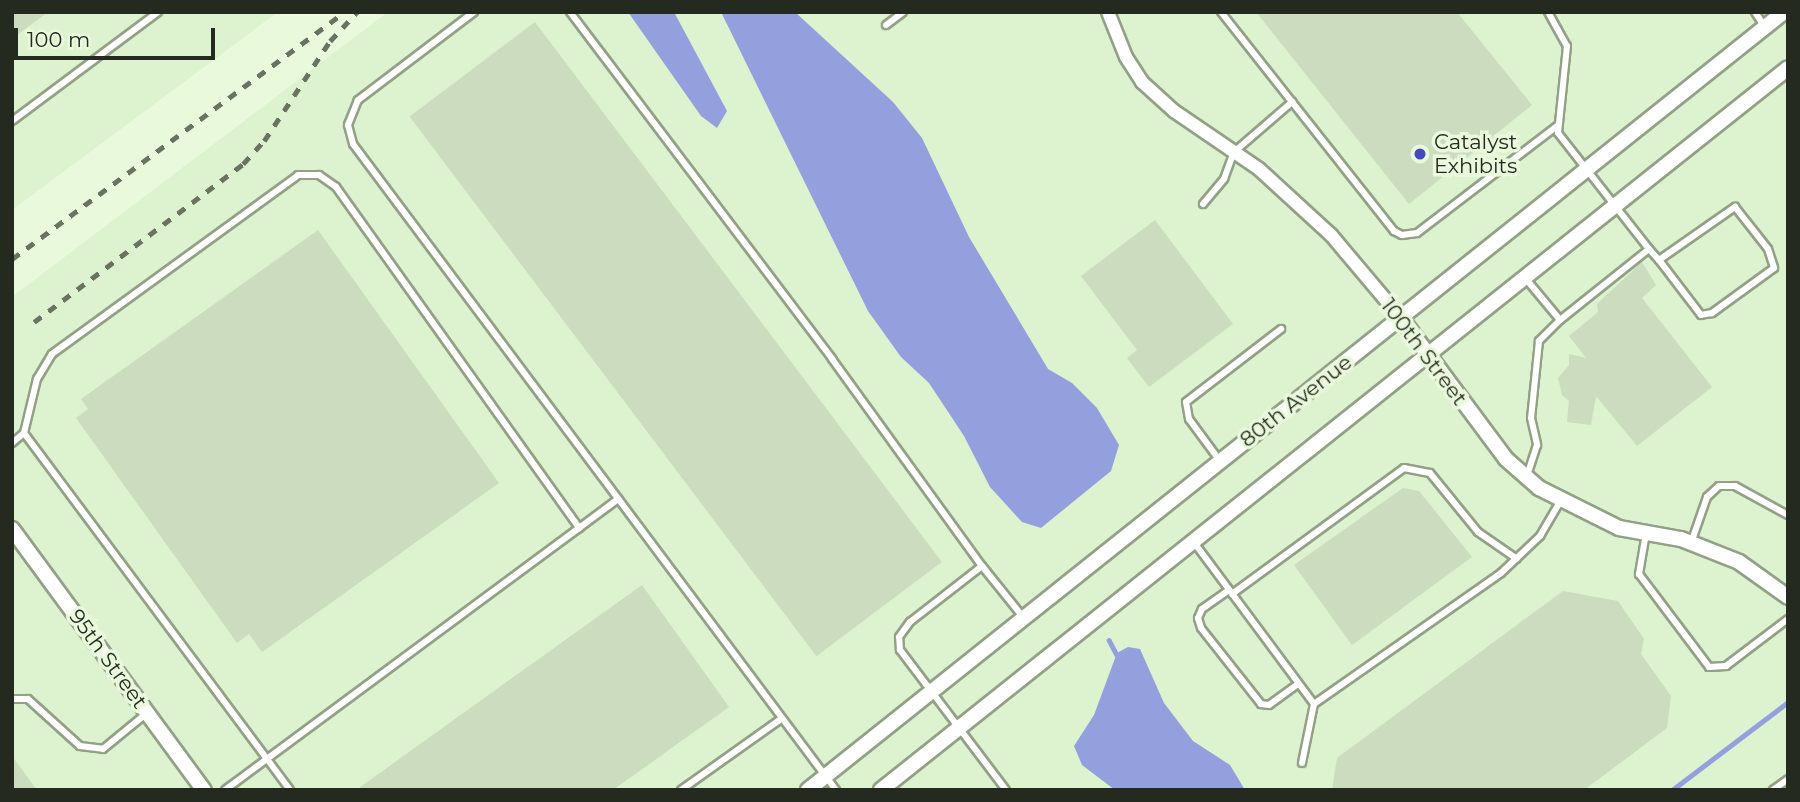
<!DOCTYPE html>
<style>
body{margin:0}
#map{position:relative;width:1800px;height:802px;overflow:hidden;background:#e9f9dc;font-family:Montserrat,sans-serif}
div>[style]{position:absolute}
.built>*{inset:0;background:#ddf2ce}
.water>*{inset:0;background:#949fdd}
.stream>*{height:4.5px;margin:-2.25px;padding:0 2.25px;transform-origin:2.25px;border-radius:2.25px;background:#949fdd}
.building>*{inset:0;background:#ccdcbf;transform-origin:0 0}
.roads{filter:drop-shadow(2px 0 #92a186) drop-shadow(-2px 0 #92a186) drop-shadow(0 2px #92a186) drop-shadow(0 -2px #92a186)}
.service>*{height:6px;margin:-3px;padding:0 3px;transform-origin:3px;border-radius:3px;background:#fff}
.minor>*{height:12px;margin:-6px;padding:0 6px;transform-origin:6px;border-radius:6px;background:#fff}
.tertiary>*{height:14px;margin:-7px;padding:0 7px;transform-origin:7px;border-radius:7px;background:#fff}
.rail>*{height:4.5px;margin-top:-2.25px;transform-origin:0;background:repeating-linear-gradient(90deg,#6a7362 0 9px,transparent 0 18px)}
.dots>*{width:19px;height:19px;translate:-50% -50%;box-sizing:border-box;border:4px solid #e9f9dc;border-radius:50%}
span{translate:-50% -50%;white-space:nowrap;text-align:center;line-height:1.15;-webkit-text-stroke:7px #e9f9dc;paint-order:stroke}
.poi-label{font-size:21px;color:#242a1f}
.left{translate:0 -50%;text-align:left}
.street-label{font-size:21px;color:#242a1f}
.frame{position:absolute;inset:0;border:14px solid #242a1f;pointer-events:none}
.scale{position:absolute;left:14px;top:28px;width:201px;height:32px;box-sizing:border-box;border:4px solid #242a1f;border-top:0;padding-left:9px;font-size:21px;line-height:24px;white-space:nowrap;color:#242a1f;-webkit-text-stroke:5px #e9f9dc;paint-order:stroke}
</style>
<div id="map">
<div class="built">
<i style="clip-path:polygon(12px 12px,278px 12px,12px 210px)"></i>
<i style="clip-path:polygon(388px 12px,1788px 12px,1788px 790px,12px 790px,12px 297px)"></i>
</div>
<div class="water">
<i style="clip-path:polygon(628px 12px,674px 12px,727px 111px,717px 128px,701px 116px)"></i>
<i style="clip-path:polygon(721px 12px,795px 12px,893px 102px,922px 138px,969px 237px,1048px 369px,1072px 383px,1097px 408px,1119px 445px,1111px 471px,1041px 528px,1022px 522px,990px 487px,964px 436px,929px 383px,901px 357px,868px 311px)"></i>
<i style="clip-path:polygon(1128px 647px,1140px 649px,1164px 703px,1193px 741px,1230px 765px,1245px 790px,1115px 790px,1082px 765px,1074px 746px,1094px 715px,1117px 653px)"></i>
</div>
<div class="stream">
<i style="left:1109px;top:640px;width:19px;rotate:62deg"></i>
<i style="left:1672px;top:790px;width:146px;rotate:-37.2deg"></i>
</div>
<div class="building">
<i style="clip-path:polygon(12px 12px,48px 12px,12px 39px)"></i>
<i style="clip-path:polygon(1256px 12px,1457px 12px,1532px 105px,1409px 204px)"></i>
<i style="left:535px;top:22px;width:676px;height:157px;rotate:53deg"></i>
<i style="clip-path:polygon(1155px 220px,1233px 324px,1149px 387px,1127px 358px,1137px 350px,1081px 276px)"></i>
<i style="clip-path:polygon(318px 230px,499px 483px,262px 652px,249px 634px,237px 643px,76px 418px,88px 409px,81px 399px)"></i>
<i style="clip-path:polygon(1642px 262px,1656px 285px,1642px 298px,1712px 387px,1637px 446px,1596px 396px,1591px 425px,1567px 422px,1569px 401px,1562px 395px,1558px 378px,1569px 365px,1569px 354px,1586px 358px,1569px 336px,1598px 312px,1597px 304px)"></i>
<i style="clip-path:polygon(1403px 488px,1419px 491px,1472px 557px,1352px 645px,1294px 565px)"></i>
<i style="clip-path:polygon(642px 585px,729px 707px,613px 790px,356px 790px)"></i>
<i style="clip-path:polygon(1563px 591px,1618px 601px,1644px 639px,1641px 654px,1671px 696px,1667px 728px,1584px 790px,1332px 790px,1337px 758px)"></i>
<i style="clip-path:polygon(12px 756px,37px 790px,12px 790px)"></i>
</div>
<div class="roads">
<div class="service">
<i style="left:474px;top:12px;width:146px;rotate:142.8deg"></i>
<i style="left:358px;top:100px;width:27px;rotate:112deg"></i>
<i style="left:348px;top:125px;width:20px;rotate:75deg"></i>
<i style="left:353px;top:144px;width:807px;rotate:53.22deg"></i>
<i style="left:570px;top:12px;width:435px;rotate:52.9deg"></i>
<i style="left:832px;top:359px;width:256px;rotate:54.1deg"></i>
<i style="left:1221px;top:12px;width:279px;rotate:51.7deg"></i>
<i style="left:1394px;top:231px;width:9px;rotate:27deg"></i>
<i style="left:1402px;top:235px;width:15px;rotate:-8deg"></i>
<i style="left:1417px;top:233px;width:176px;rotate:-37.4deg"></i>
<i style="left:1548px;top:12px;width:39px;rotate:61deg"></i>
<i style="left:1567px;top:46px;width:87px;rotate:95.9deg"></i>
<i style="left:1558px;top:133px;width:147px;rotate:51.9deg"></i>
<i style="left:1649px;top:249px;width:114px;rotate:141.4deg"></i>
<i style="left:1755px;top:12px;width:17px;rotate:57deg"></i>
<i style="left:886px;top:25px;width:21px;rotate:-37deg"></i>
<i style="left:12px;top:121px;width:182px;rotate:-36.7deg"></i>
<i style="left:1203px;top:204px;width:33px;rotate:-50deg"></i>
<i style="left:1224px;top:179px;width:29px;rotate:-70deg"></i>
<i style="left:1234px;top:152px;width:77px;rotate:-40.8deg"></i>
<i style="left:1649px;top:249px;width:15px;rotate:48deg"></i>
<i style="left:1659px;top:260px;width:93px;rotate:-34.9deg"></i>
<i style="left:1735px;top:207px;width:53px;rotate:51.8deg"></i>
<i style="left:1768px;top:249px;width:20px;rotate:72deg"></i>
<i style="left:1774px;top:268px;width:77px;rotate:144deg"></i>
<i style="left:1712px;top:313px;width:11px;rotate:170deg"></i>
<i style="left:1701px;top:315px;width:69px;rotate:-127.4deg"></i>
<i style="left:1526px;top:279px;width:53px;rotate:50.3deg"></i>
<i style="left:1560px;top:320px;width:30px;rotate:135deg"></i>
<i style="left:1539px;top:341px;width:77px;rotate:95.9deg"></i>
<i style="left:1531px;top:418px;width:28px;rotate:77deg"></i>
<i style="left:1537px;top:445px;width:32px;rotate:108deg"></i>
<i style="left:24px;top:433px;width:445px;rotate:53.3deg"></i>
<i style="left:12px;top:443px;width:16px;rotate:-40deg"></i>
<i style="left:24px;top:433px;width:56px;rotate:-76.5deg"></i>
<i style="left:37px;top:379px;width:29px;rotate:-59deg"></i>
<i style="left:52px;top:354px;width:304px;rotate:-36deg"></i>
<i style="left:298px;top:175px;width:21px"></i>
<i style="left:319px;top:175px;width:21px;rotate:35deg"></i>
<i style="left:336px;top:187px;width:419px;rotate:54.5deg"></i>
<i style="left:579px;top:528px;width:440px;rotate:143.5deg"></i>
<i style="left:1220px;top:461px;width:52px;rotate:-126.4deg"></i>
<i style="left:1189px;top:419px;width:17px;rotate:-100deg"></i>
<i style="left:1186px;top:402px;width:120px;rotate:-37.5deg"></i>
<i style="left:579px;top:528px;width:49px;rotate:-36.6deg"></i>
<i style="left:1646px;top:533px;width:42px;rotate:99.7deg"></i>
<i style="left:1639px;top:574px;width:116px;rotate:53deg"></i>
<i style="left:1709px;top:667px;width:17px;rotate:-3deg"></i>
<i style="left:1726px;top:666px;width:78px;rotate:-37.2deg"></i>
<i style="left:1193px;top:541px;width:203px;rotate:53.4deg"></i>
<i style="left:1314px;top:704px;width:228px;rotate:-35deg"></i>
<i style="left:1501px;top:573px;width:54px;rotate:-43.5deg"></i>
<i style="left:1540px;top:536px;width:42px;rotate:-59.7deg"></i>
<i style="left:1691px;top:543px;width:49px;rotate:-70.8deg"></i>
<i style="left:1707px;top:497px;width:16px;rotate:-43deg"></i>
<i style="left:1719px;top:486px;width:16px"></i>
<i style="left:1735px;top:486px;width:60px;rotate:28.7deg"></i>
<i style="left:1229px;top:590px;width:33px;rotate:145deg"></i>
<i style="left:1202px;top:609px;width:10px;rotate:114deg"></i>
<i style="left:1198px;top:618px;width:10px;rotate:73deg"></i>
<i style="left:1201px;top:628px;width:97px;rotate:51.7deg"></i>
<i style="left:1261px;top:704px;width:8px;rotate:7deg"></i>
<i style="left:1269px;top:705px;width:36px;rotate:-36deg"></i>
<i style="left:1232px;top:594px;width:213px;rotate:-36.2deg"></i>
<i style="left:1404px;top:468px;width:26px;rotate:11deg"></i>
<i style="left:1430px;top:473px;width:76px;rotate:50.9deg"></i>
<i style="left:1478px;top:532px;width:47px;rotate:34.7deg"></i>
<i style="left:12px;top:699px;width:16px"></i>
<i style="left:28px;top:699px;width:70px;rotate:42.1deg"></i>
<i style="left:80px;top:746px;width:23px;rotate:7deg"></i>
<i style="left:103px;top:749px;width:57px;rotate:-39.3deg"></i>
<i style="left:1302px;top:763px;width:60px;rotate:-78.5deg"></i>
<i style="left:681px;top:790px;width:123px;rotate:-35.4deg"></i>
<i style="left:1006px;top:790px;width:176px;rotate:-127.1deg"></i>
<i style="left:900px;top:650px;width:13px;rotate:-94deg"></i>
<i style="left:899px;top:637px;width:19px;rotate:-54deg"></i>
<i style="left:910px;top:622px;width:91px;rotate:-37.9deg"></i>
<i style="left:982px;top:566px;width:65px;rotate:51.2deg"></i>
<i style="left:1773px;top:790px;width:19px;rotate:-36deg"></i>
</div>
<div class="minor">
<i style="left:1108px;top:12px;width:48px;rotate:68.2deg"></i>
<i style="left:1126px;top:57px;width:30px;rotate:57deg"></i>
<i style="left:1142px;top:82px;width:43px;rotate:42.2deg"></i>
<i style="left:1174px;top:111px;width:103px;rotate:34.3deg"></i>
<i style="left:1259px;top:169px;width:98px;rotate:42.5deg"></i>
<i style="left:1331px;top:235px;width:109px;rotate:49.9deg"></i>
</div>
<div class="tertiary">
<i style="left:1401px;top:318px;width:176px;rotate:53.3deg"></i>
<i style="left:1506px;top:459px;width:44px;rotate:41.3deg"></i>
<i style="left:1539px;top:488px;width:89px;rotate:26.6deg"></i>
<i style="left:1619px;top:528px;width:63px;rotate:10.1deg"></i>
<i style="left:1681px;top:539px;width:62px;rotate:21.6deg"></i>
<i style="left:1739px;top:562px;width:60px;rotate:35.5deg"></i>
<i style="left:12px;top:529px;width:324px;rotate:53.7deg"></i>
<i style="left:808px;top:790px;width:1248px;rotate:-38.56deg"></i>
<i style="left:881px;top:790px;width:1159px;rotate:-38.52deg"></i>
</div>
</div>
<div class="rail">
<i style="left:12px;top:259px;width:414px;rotate:-36.6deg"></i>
<i style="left:34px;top:322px;width:262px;rotate:-37.1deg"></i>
<i style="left:243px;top:164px;width:31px;rotate:-48deg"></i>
<i style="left:264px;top:141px;width:120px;rotate:-56.6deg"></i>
<i style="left:330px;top:41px;width:40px;rotate:-47deg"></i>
</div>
<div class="dots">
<i style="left:1420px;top:154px;background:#4648bd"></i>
</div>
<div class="poi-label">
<span class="left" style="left:1434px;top:154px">Catalyst<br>Exhibits</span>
</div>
<div class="street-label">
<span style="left:1424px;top:352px;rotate:53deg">100th Street</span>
<span style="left:1296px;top:401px;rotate:-38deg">80th Avenue</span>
<span style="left:108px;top:659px;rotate:54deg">95th Street</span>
</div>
<div class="frame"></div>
<div class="scale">100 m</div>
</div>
